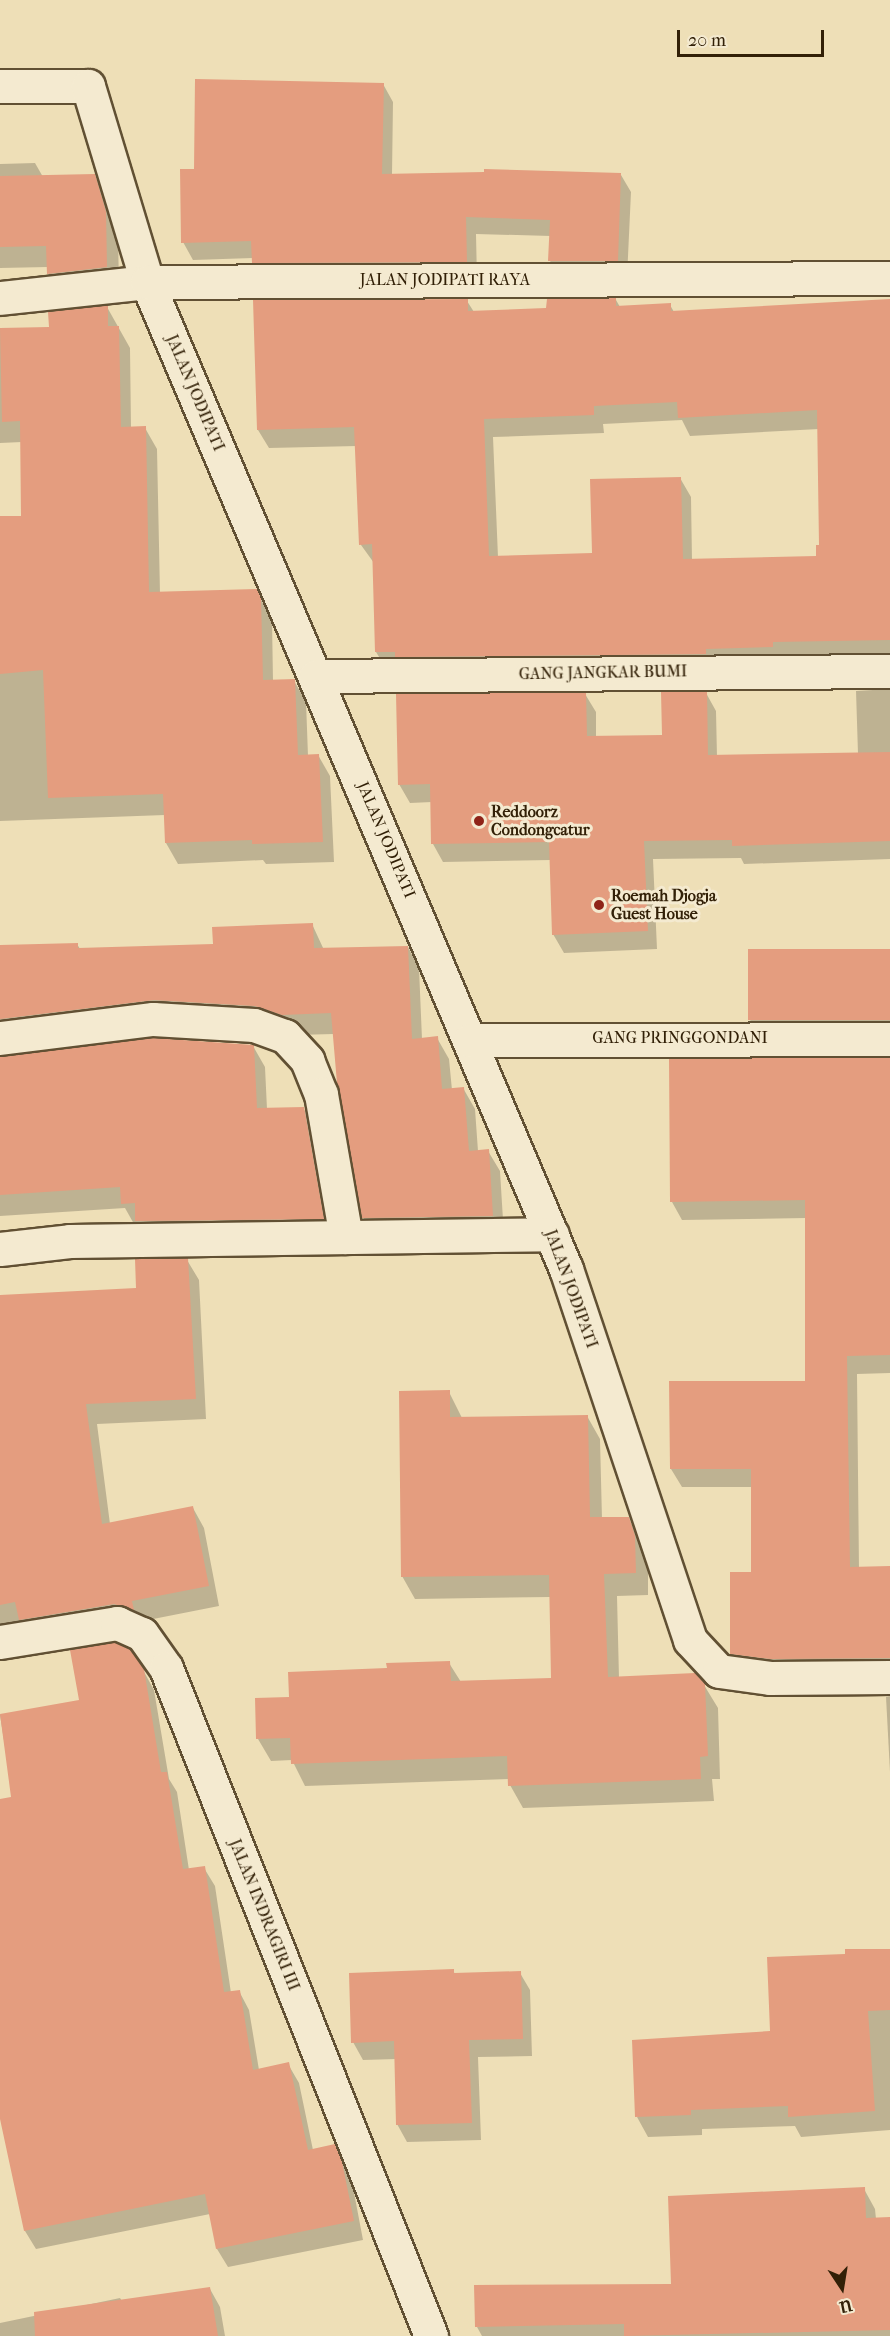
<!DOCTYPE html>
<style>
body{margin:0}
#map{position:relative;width:890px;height:2336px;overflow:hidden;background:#eedfb7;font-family:"IM FELL French Canon",serif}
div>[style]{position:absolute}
.shadow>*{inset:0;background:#0003}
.building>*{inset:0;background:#e49d7f;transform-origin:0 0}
.roads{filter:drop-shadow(2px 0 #615033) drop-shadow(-2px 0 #615033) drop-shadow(0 2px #615033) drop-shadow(0 -2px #615033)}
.street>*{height:33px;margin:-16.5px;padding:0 16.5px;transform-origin:16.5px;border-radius:16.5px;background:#f4ead0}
.dots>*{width:16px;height:16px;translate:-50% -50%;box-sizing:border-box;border:3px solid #f4ead0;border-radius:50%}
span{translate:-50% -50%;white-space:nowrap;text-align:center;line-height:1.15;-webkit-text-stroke:6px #f4ead0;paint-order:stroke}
.street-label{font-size:16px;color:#322007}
.poi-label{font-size:16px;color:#322007;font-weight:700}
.left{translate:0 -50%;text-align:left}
.north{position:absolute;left:812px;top:2258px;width:60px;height:60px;-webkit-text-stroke:4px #f4ead0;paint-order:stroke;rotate:168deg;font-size:16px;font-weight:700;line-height:24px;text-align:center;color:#322007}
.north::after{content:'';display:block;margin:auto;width:21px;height:27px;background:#322007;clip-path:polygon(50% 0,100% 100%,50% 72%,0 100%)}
.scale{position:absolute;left:677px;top:30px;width:147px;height:27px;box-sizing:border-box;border:3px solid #322007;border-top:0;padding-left:8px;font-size:18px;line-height:21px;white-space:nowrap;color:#322007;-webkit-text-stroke:4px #f4ead0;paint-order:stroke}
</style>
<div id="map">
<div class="shadow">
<i style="clip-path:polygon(383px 84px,393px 102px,392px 175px,621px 175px,631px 192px,627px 278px,560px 278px,550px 261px,551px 236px,476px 234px,477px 279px,263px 280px,253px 258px,193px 260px,183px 242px,195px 170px)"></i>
<i style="clip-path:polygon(35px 163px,43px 177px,94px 175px,106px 196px,118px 234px,119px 288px,61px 294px,49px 274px,48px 267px,0 268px,0 164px)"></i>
<i style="clip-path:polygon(evenodd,616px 300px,620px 307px,670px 305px,674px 312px,890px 302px,890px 670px,387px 670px,376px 652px,374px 563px,361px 545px,357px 446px,269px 448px,258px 430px,467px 301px,474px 312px,548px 309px,616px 300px,682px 420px,690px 436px,819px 429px,821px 546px,818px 557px,692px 560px,691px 497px,680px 478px,593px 555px,498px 557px,493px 437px,604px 433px,603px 424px,682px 420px)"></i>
<i style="clip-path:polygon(107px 307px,130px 348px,131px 428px,145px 428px,157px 449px,160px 593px,256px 590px,272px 620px,273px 681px,294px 681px,306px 701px,308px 756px,318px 755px,330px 776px,334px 862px,266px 864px,263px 860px,178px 864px,166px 843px,165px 815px,0 821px,0 518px,23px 517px,22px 442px,0 443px,0 329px,50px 329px)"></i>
<i style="clip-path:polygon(890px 689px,890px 859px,744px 864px,741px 858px,653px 859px,657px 949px,564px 953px,553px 934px,551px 860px,443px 862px,433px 844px,432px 802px,410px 803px,399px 784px,585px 694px,596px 712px,596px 738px,663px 736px,706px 693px,716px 711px,717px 757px,858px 754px,856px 691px)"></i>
<i style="clip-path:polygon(312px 924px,324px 950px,408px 947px,419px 968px,422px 1039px,437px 1038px,449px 1059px,452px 1090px,463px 1088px,475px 1109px,478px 1151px,488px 1151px,500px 1171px,504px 1236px,375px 1238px,363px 1217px,334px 1034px,295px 1035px,268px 1026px,0 1044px,0 946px,77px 944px,80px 949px,215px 945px)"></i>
<i style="clip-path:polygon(890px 952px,890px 1038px,761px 1039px,750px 1020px)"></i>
<i style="clip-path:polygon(253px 1046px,265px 1067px,267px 1109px,303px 1108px,315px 1129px,334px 1239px,134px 1224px,125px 1208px,0 1216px,0 1058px)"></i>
<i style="clip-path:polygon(890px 1059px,890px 1373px,857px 1374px,859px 1569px,890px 1567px,890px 1676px,742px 1672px,731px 1653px,752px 1573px,752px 1487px,682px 1487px,671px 1469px,807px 1382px,806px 1218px,682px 1220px,672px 1202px)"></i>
<i style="clip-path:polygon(187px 1260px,199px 1280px,206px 1419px,97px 1424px,110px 1524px,193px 1508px,204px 1528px,219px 1606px,143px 1621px,0 1628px,0 1299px,137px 1290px)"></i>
<i style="clip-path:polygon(449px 1392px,462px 1418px,587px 1416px,600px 1439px,602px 1519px,628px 1518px,641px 1541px,648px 1560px,648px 1595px,617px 1596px,619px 1678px,704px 1685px,718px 1708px,720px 1779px,712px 1779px,714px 1801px,523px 1808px,510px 1785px,509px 1779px,305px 1786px,292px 1760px,271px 1761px,258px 1739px,290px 1699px,388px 1669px,449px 1663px,461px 1682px,552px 1680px,550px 1597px,415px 1599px,402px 1576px)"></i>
<i style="clip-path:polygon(143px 1670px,154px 1690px,169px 1779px,177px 1792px,189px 1870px,204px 1868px,215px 1886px,231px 1993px,239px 1991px,249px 2010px,259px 2070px,288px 2064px,299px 2083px,313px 2150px,334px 2146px,345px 2165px,352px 2182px,363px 2240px,228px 2267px,217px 2249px,210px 2214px,36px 2249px,25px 2231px,0 2112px,0 1801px,13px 1798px,0 1715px,81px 1701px)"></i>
<i style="clip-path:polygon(890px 1696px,890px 1772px,886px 1697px)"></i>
<i style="clip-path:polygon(890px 1950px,890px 2130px,801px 2137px,795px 2126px,702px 2129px,702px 2135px,648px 2137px,637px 2117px,771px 2032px,847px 1956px)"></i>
<i style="clip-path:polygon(453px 1971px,456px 1975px,520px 1973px,530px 1990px,532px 2056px,478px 2057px,481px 2140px,407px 2142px,397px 2124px,396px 2059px,363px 2060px,353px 2042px)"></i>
<i style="clip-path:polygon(864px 2189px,875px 2209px,876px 2219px,890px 2218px,890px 2336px,482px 2336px,477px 2327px,673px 2285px)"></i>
<i style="clip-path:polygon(210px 2289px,220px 2307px,225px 2336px,0 2336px,0 2323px,120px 2298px,122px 2301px)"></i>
</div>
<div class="building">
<i style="clip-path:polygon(195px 79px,384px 83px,382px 174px,484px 172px,484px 169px,621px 173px,618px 261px,548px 261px,550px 220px,466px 217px,467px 262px,252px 263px,251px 241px,181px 243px,180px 169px,194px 169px)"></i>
<i style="clip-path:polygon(95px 174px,106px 212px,107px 267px,47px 274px,46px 246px,0 247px,0 176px)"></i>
<i style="clip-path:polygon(evenodd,616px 298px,616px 306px,671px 303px,671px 311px,890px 299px,890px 640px,773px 642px,773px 647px,706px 649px,706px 654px,395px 657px,395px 652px,375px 652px,372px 544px,359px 545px,354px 427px,257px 430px,253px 300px,468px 299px,468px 311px,546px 308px,547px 299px,616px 298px,677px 402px,678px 418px,817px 410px,819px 545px,816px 545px,816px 556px,683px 559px,681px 477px,590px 479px,592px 553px,489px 556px,484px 419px,594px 415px,594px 406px,677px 402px)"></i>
<i style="clip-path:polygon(108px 305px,108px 326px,119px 326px,121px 427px,146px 426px,149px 592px,257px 589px,261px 598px,263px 680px,295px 679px,298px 755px,319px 754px,323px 842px,252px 844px,252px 840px,165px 843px,163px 794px,48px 798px,43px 670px,0 674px,0 516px,21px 516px,20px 421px,2px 422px,0 328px,49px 327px,48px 312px)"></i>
<i style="clip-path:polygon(707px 691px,708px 755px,890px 752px,890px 841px,732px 846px,732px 840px,644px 841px,648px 931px,552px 935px,549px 842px,431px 844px,430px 784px,398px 785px,396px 694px,586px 692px,587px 736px,662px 735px,661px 692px)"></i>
<i style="clip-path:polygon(313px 923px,314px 948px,408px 946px,412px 1039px,438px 1036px,442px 1089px,464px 1087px,469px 1151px,489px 1149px,493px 1216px,362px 1218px,337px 1083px,331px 1013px,282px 1015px,255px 1006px,154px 1000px,0 1019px,0 945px,78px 943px,78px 948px,213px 944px,212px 927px)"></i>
<i style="left:890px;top:949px;width:71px;height:142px;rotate:90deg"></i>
<i style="clip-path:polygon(154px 1038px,254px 1045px,257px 1108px,304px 1107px,324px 1219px,135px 1221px,135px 1203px,121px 1204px,120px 1187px,0 1195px,0 1056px)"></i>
<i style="clip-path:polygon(669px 1058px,890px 1058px,890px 1355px,847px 1356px,850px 1567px,890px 1566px,890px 1658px,771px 1659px,730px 1654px,730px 1572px,751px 1572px,751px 1469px,670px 1469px,669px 1381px,805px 1381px,805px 1200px,670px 1202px)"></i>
<i style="clip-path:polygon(188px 1258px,196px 1399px,86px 1404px,102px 1524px,193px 1506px,209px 1586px,132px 1601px,134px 1610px,114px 1604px,19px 1620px,15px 1602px,0 1605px,0 1295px,136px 1288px,135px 1259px)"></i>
<i style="clip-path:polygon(450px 1390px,450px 1417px,588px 1415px,590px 1517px,629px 1517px,635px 1536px,636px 1573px,604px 1574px,608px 1677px,695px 1673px,705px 1684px,708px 1756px,700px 1757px,701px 1779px,508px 1786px,507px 1756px,291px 1764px,290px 1738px,256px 1739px,255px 1698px,289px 1697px,288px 1672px,387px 1668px,386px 1663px,450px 1661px,451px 1681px,551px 1678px,549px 1575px,401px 1577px,399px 1391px)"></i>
<i style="clip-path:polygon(115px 1642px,130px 1649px,144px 1669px,161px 1772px,167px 1772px,183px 1869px,205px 1866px,224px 1992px,240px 1990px,253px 2070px,289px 2062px,308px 2150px,335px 2144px,342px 2162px,354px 2221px,216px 2249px,205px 2194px,24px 2231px,0 2119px,0 1799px,11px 1797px,0 1714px,79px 1700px,70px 1650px)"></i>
<i style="clip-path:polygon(845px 1949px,890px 1949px,890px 2010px,868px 2011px,875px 2111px,788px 2117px,788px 2106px,691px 2110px,691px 2115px,635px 2117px,632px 2040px,770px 2031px,767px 1957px,845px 1954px)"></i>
<i style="clip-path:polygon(454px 1969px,454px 1973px,521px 1971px,523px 2039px,469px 2040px,472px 2123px,396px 2125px,394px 2041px,351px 2043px,349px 1973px)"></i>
<i style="clip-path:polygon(865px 2187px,866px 2218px,890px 2217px,890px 2330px,624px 2336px,624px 2324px,475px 2327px,474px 2285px,671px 2284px,668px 2196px)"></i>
<i style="clip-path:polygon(210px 2287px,218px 2336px,35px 2336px,34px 2312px)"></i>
</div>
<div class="roads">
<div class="street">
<i style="left:0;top:86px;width:88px"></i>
<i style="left:88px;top:86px;width:205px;rotate:73.2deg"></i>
<i style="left:147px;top:282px;width:1072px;rotate:67deg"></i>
<i style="left:566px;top:1269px;width:391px;rotate:71.5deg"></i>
<i style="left:690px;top:1640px;width:42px;rotate:46.9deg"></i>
<i style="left:719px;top:1671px;width:51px;rotate:7.8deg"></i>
<i style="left:770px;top:1678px;width:120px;rotate:-0.5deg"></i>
<i style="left:0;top:298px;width:148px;rotate:-6.2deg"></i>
<i style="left:147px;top:282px;width:743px;rotate:-0.31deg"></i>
<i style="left:316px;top:676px;width:574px;rotate:-0.5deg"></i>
<i style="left:0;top:1038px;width:154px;rotate:-7.1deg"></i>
<i style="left:153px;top:1019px;width:101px;rotate:3.4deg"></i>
<i style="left:254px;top:1025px;width:33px;rotate:20deg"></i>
<i style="left:285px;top:1036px;width:33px;rotate:47deg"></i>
<i style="left:307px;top:1060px;width:37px;rotate:68deg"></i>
<i style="left:321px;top:1094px;width:145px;rotate:80.1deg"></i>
<i style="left:470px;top:1040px;width:420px;rotate:-0.1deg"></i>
<i style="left:0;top:1249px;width:70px;rotate:-6.5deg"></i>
<i style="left:70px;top:1241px;width:482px;rotate:-0.8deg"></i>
<i style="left:0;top:1642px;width:119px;rotate:-9.2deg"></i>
<i style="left:117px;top:1623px;width:27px;rotate:24deg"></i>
<i style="left:142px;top:1634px;width:42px;rotate:54.8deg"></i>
<i style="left:166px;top:1668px;width:719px;rotate:68.36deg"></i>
</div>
</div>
<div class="dots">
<i style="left:479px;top:821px;background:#8f2418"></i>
<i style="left:599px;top:905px;background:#8f2418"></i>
</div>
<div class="street-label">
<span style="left:445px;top:280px">JALAN JODIPATI RAYA</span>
<span style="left:195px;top:393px;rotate:67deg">JALAN JODIPATI</span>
<span style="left:603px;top:673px;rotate:-1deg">GANG JANGKAR BUMI</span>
<span style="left:386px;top:840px;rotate:67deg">JALAN JODIPATI</span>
<span style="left:680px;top:1038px">GANG PRINGGONDANI</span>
<span style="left:571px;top:1289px;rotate:70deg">JALAN JODIPATI</span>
<span style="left:264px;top:1915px;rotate:68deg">JALAN INDRAGIRI III</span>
</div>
<div class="poi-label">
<span class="left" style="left:491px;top:821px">Reddoorz<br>Condongcatur</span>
<span class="left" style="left:611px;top:905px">Roemah Djogja<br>Guest House</span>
</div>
<div class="north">U</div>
<div class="scale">20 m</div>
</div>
